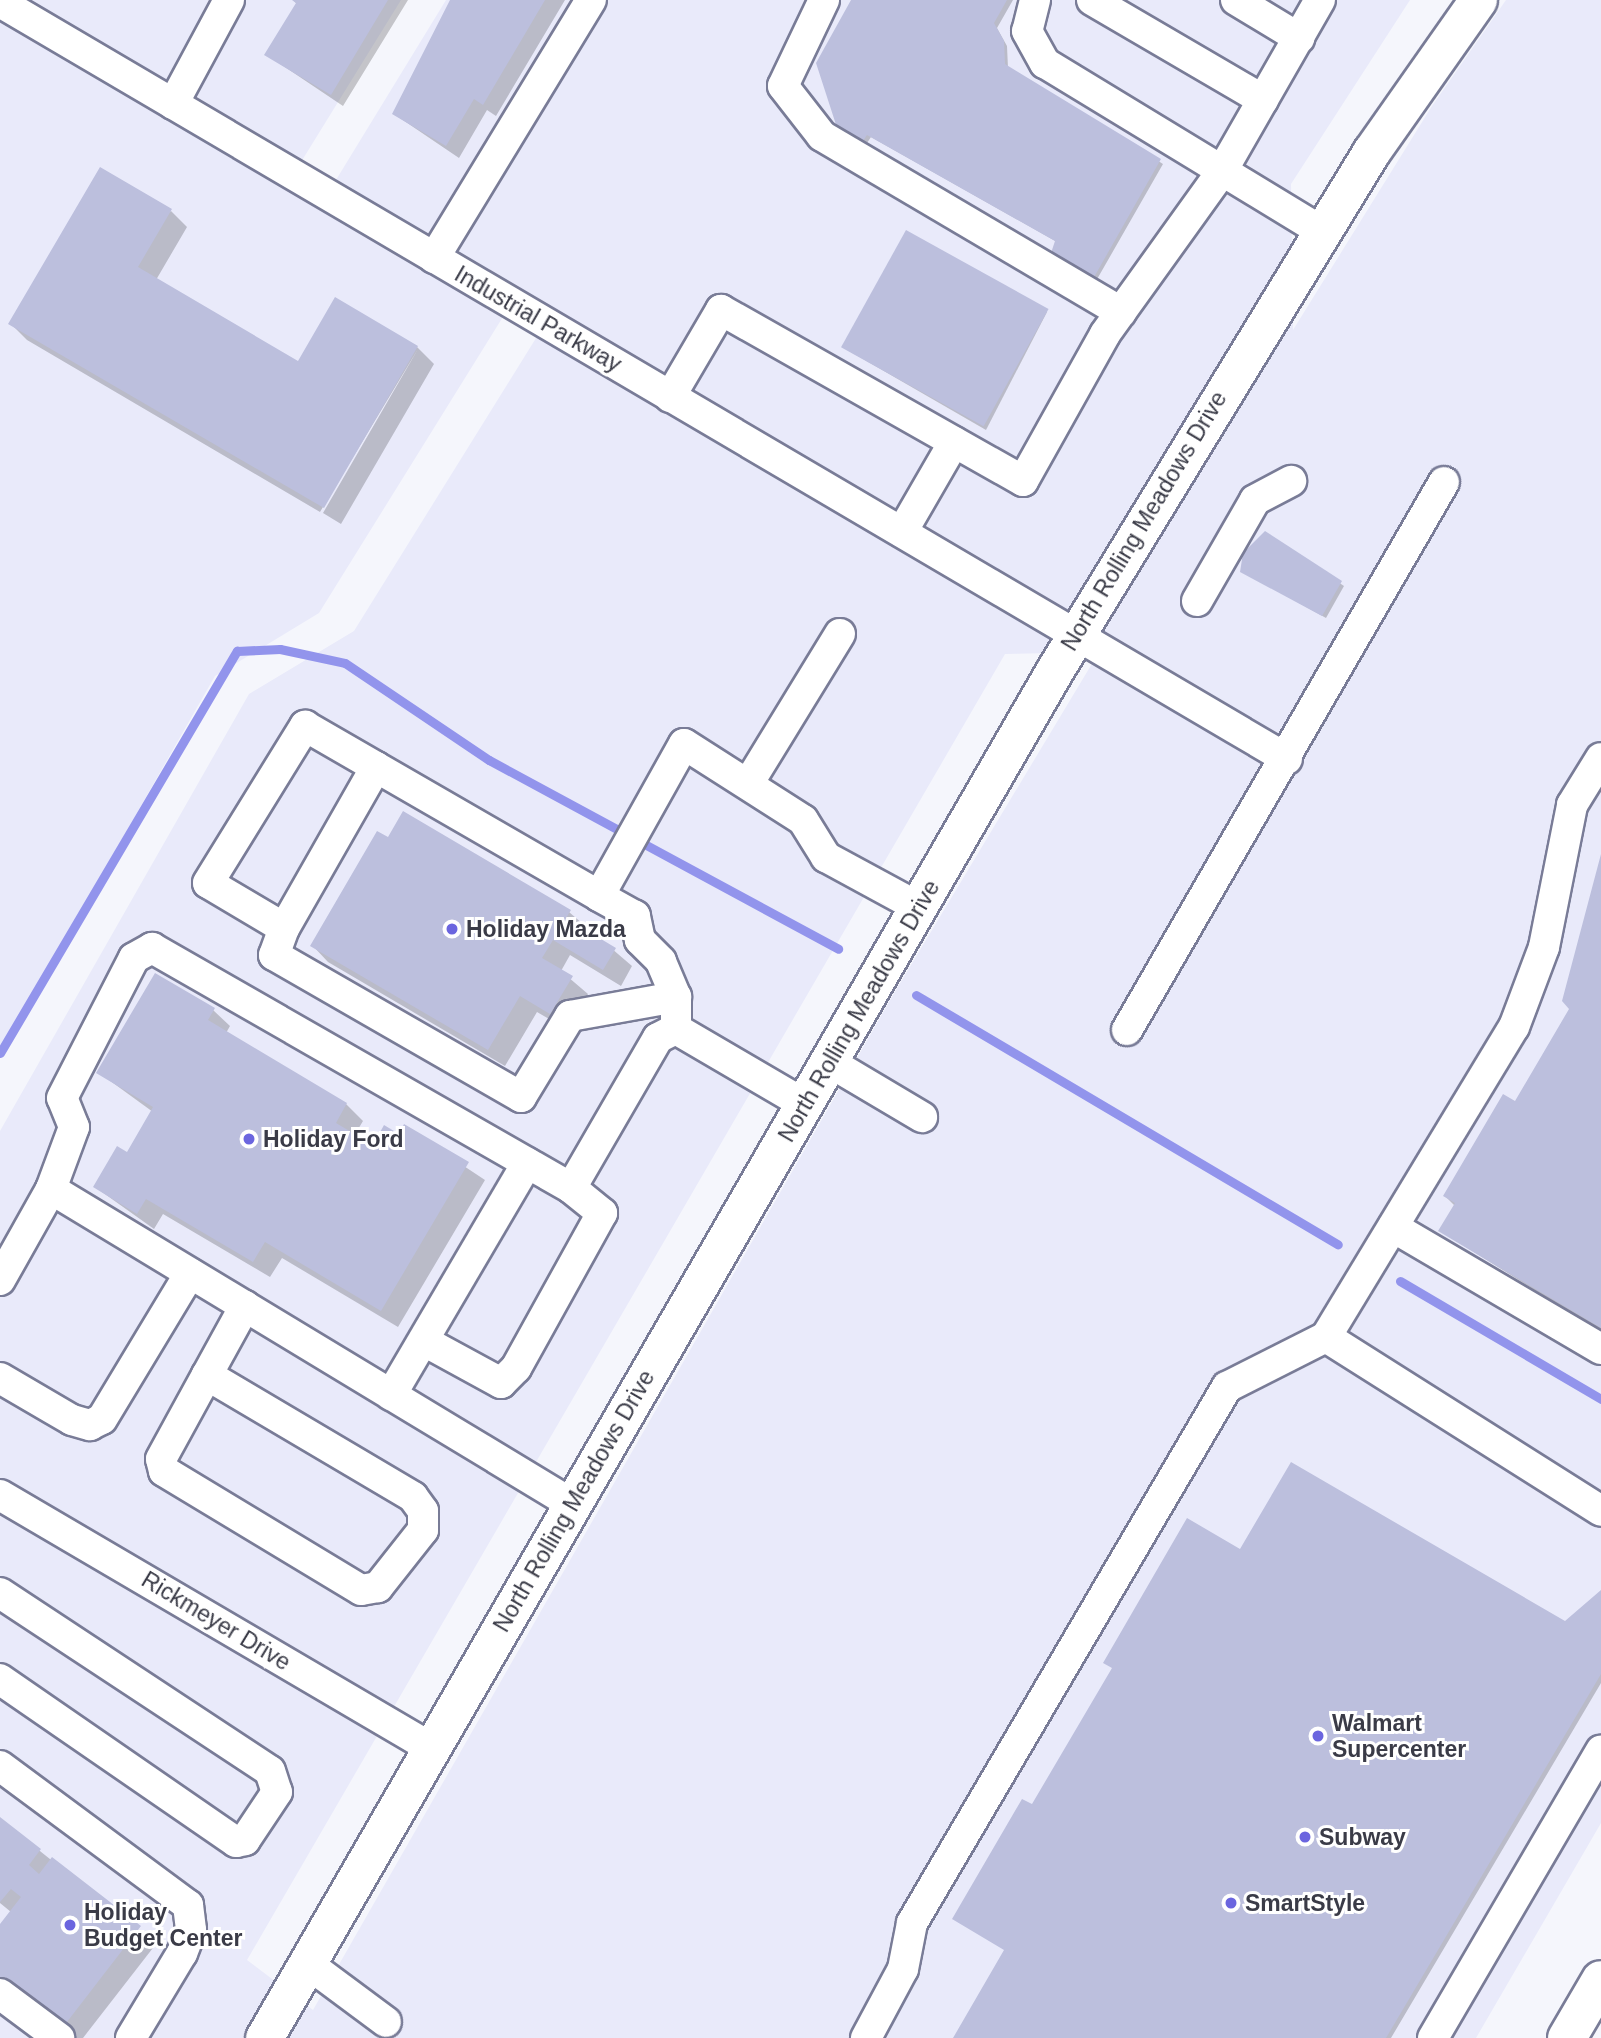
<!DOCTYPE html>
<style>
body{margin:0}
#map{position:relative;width:1601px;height:2038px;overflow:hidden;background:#f5f6fc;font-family:Arial,sans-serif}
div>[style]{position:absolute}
.built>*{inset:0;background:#e9eafa}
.shadow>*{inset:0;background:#0003}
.stream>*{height:9px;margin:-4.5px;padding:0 4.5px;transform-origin:4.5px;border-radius:4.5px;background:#9294ec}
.building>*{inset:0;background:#bcbfdd;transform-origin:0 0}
.roads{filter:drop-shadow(2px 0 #797c97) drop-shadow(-2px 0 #797c97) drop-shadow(0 2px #797c97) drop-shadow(0 -2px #797c97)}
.minor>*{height:30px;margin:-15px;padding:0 15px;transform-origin:15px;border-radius:15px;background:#fff}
.major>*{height:37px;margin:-18.5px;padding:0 18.5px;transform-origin:18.5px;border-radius:18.5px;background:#fff}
.highway>*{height:38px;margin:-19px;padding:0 19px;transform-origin:19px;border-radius:19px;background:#fff}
.dots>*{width:19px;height:19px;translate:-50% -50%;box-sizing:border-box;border:4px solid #fff;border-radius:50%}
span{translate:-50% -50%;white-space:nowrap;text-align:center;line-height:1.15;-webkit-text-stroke:6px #fff;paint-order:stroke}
.street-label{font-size:23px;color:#3a3b47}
.poi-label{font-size:23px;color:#3a3b47;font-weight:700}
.left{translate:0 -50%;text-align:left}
</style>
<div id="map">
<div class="built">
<i style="clip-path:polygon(0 0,401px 0,293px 175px,511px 304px,319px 613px,215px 676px,0 1053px)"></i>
<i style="clip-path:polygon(evenodd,446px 0,1410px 0,1291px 184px,1293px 330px,1432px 106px,1506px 0,1601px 0,1601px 1823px,1476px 2038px,0 2038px,0 1131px,249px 694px,354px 631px,546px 322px,328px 193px,446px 0,1099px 652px,893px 995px,313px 2010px,247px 1960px,1005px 654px,1099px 652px)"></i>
</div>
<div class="shadow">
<i style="clip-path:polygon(293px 0,408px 0,343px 106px,267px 55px,297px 4px)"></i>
<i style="clip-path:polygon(452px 0,565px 0,496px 116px,487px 110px,459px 158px,394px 114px)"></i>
<i style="clip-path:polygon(853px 0,1013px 0,997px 28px,1007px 46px,1008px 68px,1163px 164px,1096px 281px,1057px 256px,1057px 242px,871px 137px,863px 149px,845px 137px)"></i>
<i style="clip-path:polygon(171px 211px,187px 227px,156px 280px,299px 364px,336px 299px,417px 347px,434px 364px,341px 524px,323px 513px,418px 349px,320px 512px,27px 340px,11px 324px)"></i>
<i style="clip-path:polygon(1047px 312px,986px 430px,844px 348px)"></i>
<i style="clip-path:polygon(1265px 533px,1344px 586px,1326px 618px,1242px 571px)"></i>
<i style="clip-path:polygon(569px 912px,632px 966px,621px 986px,570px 955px,561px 971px,588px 994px,568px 1030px,537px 1012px,505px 1066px,328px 962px,312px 945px)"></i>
<i style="clip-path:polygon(213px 1010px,230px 1026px,226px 1033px,346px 1104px,363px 1121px,354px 1136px,373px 1147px,405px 1127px,485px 1180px,398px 1327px,282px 1258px,270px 1277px,163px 1214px,154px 1229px,95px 1187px,128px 1154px,153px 1112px,98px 1072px)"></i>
<i style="clip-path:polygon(1601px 1030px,1601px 1331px,1440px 1231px,1455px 1206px,1445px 1196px,1516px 1103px)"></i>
<i style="clip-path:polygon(1241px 1551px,1565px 1623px,1601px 1592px,1601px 1683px,1391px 2038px,955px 2038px,1006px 1950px,1033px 1806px)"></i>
<i style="clip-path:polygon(0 1819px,156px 1944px,83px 2038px,66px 2038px,0 1927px,11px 1912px,0 1903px)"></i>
</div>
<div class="stream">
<i style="left:916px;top:995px;width:490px;rotate:30.6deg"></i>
<i style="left:0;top:1053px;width:467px;rotate:-59.5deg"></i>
<i style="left:237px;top:651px;width:43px;rotate:-2.7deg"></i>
<i style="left:280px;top:649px;width:66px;rotate:12.2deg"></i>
<i style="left:345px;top:663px;width:174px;rotate:34deg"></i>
<i style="left:489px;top:760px;width:397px;rotate:28.4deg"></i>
<i style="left:1400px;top:1281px;width:233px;rotate:30.4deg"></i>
</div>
<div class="building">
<i style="clip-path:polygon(292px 0,388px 0,331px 95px,264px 55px,296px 3px)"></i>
<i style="clip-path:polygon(450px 0,545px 0,483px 105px,474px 99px,446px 146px,392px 114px)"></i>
<i style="clip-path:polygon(851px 0,1007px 0,994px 23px,1004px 41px,1005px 64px,1161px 159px,1093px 279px,1051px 253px,1055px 241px,867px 135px,859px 147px,839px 134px,816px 63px)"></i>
<i style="clip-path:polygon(100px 167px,172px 209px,138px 267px,298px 361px,335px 297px,418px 346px,324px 508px,8px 324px)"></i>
<i style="left:906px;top:230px;width:163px;height:134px;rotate:29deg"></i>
<i style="clip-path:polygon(1265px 531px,1342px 581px,1322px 616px,1240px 572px,1243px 553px)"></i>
<i style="clip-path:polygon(403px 811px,571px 910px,566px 918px,616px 948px,603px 970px,553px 940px,542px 958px,573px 976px,550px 1014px,520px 996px,488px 1050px,310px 946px,377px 831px,388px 837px)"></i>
<i style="clip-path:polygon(1601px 854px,1601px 1328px,1438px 1231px,1455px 1203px,1443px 1196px,1503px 1094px,1515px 1101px,1569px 1009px,1562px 1001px)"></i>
<i style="clip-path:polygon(155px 973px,215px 1008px,208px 1020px,347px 1103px,336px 1123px,373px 1145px,384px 1125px,399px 1134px,404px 1124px,469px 1162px,381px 1311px,265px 1242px,253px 1262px,146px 1199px,137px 1214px,93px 1187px,117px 1146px,127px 1152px,153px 1107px,96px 1073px)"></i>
<i style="clip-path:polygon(1291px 1462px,1565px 1621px,1601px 1590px,1601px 1674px,1386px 2038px,953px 2038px,1004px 1950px,952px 1919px,1022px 1799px,1032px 1804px,1112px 1668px,1103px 1663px,1187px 1518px,1240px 1549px)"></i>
<i style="clip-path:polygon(0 1817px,41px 1849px,29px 1865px,39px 1874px,52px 1857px,141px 1926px,60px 2031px,0 1985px,0 1924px,21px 1897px,11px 1889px,0 1902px)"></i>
</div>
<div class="roads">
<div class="minor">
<i style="left:824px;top:0;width:95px;rotate:115.5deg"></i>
<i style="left:783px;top:86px;width:63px;rotate:52deg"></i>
<i style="left:822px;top:136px;width:347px;rotate:30.5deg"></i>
<i style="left:1035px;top:0;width:32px;rotate:104deg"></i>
<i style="left:1027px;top:31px;width:37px;rotate:61deg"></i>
<i style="left:1045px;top:63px;width:323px;rotate:31.3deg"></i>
<i style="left:1092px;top:0;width:198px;rotate:30.3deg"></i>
<i style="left:1236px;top:0;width:74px;rotate:31.1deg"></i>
<i style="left:0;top:2px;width:1493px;rotate:30.46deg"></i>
<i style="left:173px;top:104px;width:118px;rotate:-61.7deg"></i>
<i style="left:434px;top:258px;width:302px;rotate:-58.7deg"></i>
<i style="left:670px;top:397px;width:101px;rotate:-59.6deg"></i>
<i style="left:721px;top:310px;width:347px;rotate:29.5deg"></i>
<i style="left:1023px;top:481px;width:168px;rotate:-60.8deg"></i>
<i style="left:1105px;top:334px;width:201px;rotate:-54.3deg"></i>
<i style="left:1222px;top:171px;width:197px;rotate:-60.2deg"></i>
<i style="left:902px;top:532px;width:104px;rotate:-60deg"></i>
<i style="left:1197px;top:601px;width:116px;rotate:-60.1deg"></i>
<i style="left:1255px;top:500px;width:41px;rotate:-27.8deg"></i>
<i style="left:376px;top:767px;width:185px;rotate:119.7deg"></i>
<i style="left:284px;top:928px;width:88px;rotate:-149.4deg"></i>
<i style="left:208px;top:883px;width:185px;rotate:-58.3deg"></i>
<i style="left:305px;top:726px;width:82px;rotate:30deg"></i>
<i style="left:376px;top:767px;width:258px;rotate:30deg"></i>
<i style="left:748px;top:784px;width:176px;rotate:-58.5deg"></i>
<i style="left:284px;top:928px;width:29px;rotate:110deg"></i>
<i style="left:274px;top:955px;width:285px;rotate:29.9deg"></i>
<i style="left:521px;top:1097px;width:95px;rotate:-58.8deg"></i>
<i style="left:570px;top:1016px;width:108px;rotate:-10.2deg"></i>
<i style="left:676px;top:1029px;width:32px;rotate:-90deg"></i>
<i style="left:676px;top:997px;width:39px;rotate:-113deg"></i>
<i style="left:661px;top:961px;width:30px;rotate:-135deg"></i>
<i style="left:640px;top:940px;width:25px;rotate:-102deg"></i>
<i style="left:635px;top:916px;width:41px;rotate:-150.9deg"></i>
<i style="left:599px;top:896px;width:174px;rotate:-60.8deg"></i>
<i style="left:684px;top:744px;width:141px;rotate:32.6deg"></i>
<i style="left:803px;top:820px;width:44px;rotate:58.1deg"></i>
<i style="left:826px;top:857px;width:105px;rotate:28.5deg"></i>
<i style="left:1127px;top:1030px;width:633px;rotate:-59.95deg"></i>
<i style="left:831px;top:1063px;width:106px;rotate:30.7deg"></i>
<i style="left:571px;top:1188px;width:173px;rotate:-59.9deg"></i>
<i style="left:658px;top:1038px;width:20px;rotate:-27deg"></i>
<i style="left:676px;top:1029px;width:151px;rotate:30.3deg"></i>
<i style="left:51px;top:1189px;width:609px;rotate:31.16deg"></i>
<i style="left:1393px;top:1227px;width:241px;rotate:30.4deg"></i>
<i style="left:0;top:1280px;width:104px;rotate:-60.7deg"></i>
<i style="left:51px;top:1189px;width:66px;rotate:-69.6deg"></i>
<i style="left:74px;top:1127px;width:31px;rotate:-112deg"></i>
<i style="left:62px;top:1098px;width:157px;rotate:-62.8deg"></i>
<i style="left:134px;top:958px;width:21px;rotate:-29deg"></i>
<i style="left:152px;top:948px;width:483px;rotate:29.8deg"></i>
<i style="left:571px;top:1188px;width:40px;rotate:39deg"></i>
<i style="left:602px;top:1213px;width:177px;rotate:119deg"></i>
<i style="left:516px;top:1368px;width:21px;rotate:135deg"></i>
<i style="left:501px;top:1383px;width:88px;rotate:-151.4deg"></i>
<i style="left:1326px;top:1337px;width:325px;rotate:32.3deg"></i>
<i style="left:207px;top:1375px;width:239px;rotate:30.6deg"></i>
<i style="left:413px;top:1497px;width:17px;rotate:54deg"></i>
<i style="left:423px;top:1511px;width:19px;rotate:90deg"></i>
<i style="left:423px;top:1530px;width:73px;rotate:128.3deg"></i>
<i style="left:378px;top:1587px;width:17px;rotate:170deg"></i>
<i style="left:361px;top:1590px;width:230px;rotate:-148.9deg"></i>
<i style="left:164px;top:1471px;width:12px;rotate:-104deg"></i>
<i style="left:161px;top:1459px;width:96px;rotate:-61.3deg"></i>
<i style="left:207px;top:1375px;width:79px;rotate:-61.2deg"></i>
<i style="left:0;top:1378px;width:83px;rotate:30.3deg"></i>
<i style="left:72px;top:1420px;width:19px;rotate:16deg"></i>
<i style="left:90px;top:1425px;width:13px;rotate:-27deg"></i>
<i style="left:102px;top:1419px;width:170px;rotate:-58.9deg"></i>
<i style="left:391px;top:1395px;width:269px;rotate:-59.6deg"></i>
<i style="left:0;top:1495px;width:500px;rotate:30.4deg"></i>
<i style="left:0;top:1593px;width:323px;rotate:33.4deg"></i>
<i style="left:270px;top:1771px;width:22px;rotate:72deg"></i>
<i style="left:277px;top:1792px;width:58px;rotate:123.7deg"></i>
<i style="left:245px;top:1840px;width:9px;rotate:167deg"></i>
<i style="left:236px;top:1842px;width:287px;rotate:-145.4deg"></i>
<i style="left:0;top:1766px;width:234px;rotate:36.5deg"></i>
<i style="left:188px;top:1905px;width:25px;rotate:83deg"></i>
<i style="left:191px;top:1930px;width:25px;rotate:111deg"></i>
<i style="left:182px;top:1953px;width:99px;rotate:121deg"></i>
<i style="left:308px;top:1964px;width:97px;rotate:36.6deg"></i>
<i style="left:0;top:1994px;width:74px;rotate:36.7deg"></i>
<i style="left:866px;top:2038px;width:78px;rotate:-61.8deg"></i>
<i style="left:903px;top:1969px;width:47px;rotate:-78.9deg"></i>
<i style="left:912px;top:1923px;width:622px;rotate:-59.56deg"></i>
<i style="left:1227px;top:1387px;width:111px;rotate:-26.8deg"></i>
<i style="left:1326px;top:1337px;width:363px;rotate:-58.8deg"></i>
<i style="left:1514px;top:1027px;width:85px;rotate:-69.4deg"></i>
<i style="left:1544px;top:947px;width:145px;rotate:-78.8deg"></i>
<i style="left:1572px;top:805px;width:55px;rotate:-58.3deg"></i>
<i style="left:1433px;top:2038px;width:333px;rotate:-59.7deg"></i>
</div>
<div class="major">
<i style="left:264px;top:2038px;width:1582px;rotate:-59.97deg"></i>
<i style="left:1056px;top:668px;width:605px;rotate:-58.6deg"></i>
<i style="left:1371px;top:152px;width:186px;rotate:-54.9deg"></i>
</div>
<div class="highway">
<i style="left:1567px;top:2038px;width:67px;rotate:-59.6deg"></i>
</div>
</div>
<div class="dots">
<i style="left:452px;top:929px;background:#6b65df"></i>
<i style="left:249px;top:1139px;background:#6b65df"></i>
<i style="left:1318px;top:1736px;background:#6b65df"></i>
<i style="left:1305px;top:1837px;background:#6b65df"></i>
<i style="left:1231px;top:1903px;background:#6b65df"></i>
<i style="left:70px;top:1925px;background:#6b65df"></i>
</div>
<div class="street-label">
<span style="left:538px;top:319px;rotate:30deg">Industrial Parkway</span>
<span style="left:1144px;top:521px;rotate:-59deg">North Rolling Meadows Drive</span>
<span style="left:859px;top:1011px;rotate:-60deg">North Rolling Meadows Drive</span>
<span style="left:574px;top:1501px;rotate:-60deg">North Rolling Meadows Drive</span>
<span style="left:216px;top:1621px;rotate:31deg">Rickmeyer Drive</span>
</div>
<div class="poi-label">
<span class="left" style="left:466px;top:929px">Holiday Mazda</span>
<span class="left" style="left:263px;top:1139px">Holiday Ford</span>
<span class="left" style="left:1332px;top:1736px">Walmart<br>Supercenter</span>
<span class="left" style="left:1319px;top:1837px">Subway</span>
<span class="left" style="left:1245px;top:1903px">SmartStyle</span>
<span class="left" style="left:84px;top:1925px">Holiday<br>Budget Center</span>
</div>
</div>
